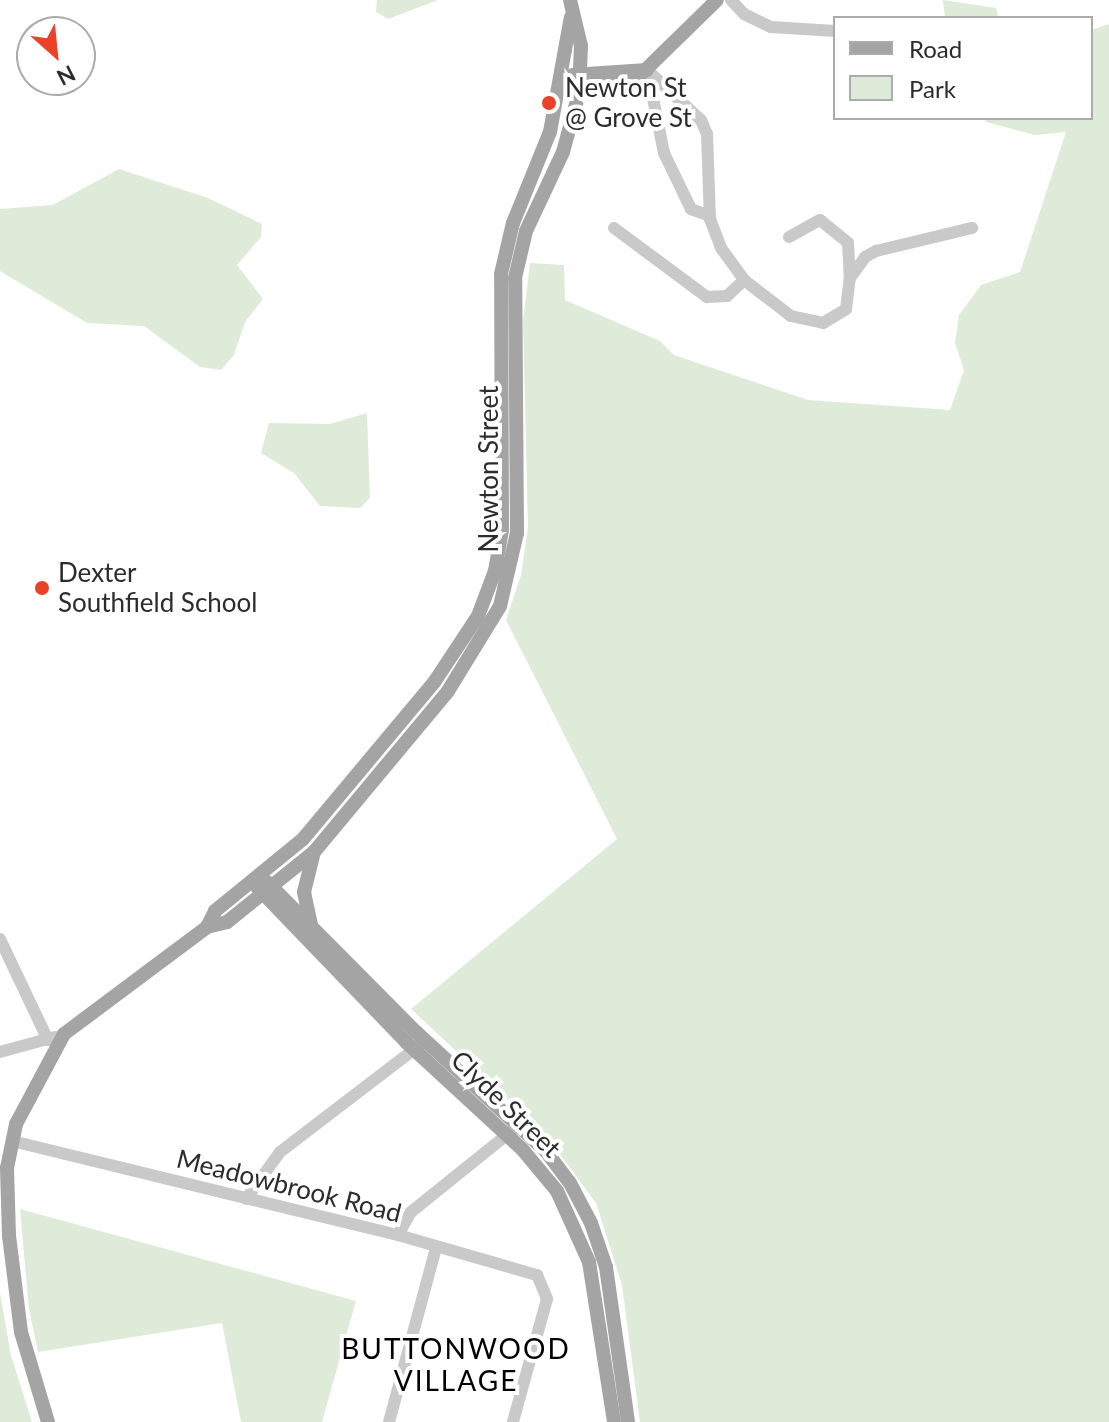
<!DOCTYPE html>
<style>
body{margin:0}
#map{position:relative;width:1109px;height:1422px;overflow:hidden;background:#fff;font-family:Lato,sans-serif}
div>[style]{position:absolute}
.green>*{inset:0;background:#dfebd9}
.minor>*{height:12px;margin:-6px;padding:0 6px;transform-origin:6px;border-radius:6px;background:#c9c9c9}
.major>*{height:14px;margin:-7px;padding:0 7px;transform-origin:7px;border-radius:7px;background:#a4a4a4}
.dots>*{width:22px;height:22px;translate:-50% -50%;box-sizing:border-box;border:4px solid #fff;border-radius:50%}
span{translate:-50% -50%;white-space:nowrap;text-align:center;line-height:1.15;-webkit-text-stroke:8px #fff;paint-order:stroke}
.poi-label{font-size:26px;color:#2c2c2c}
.left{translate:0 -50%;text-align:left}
.street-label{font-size:26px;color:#2c2c2c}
.neighbourhood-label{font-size:28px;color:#000;letter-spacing:2px}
.legend{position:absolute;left:833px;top:16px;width:260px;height:104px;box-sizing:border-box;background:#fff;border:2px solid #ababab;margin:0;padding:10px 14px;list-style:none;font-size:24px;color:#2c2c2c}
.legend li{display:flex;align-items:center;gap:16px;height:40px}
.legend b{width:40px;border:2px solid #ababab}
.north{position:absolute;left:16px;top:16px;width:80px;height:80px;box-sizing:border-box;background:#fff;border:2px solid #ababab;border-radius:50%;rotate:153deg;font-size:22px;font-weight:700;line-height:32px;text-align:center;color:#2c2c2c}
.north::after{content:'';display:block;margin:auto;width:28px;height:36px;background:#e94229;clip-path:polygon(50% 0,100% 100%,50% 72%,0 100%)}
</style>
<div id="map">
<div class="green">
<i style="clip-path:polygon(377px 0,438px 0,388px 19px,376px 12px)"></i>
<i style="clip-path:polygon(943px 0,996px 8px,999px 18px,945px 18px)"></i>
<i style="clip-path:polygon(1109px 24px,1109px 1422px,640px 1422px,622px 1285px,596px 1203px,545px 1134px,411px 1009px,617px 839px,506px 620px,521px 575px,528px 527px,523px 321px,530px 263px,564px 265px,565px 300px,660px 341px,674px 355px,808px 400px,950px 410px,964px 370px,955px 343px,959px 315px,981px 285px,1020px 272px,1066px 132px,1035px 135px,986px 122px,986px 118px,1091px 118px,1091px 30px)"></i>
<i style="clip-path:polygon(119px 169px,208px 198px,262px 224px,261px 237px,237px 265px,263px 299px,245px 322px,234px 355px,221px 370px,200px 367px,144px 326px,87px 323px,0 271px,0 209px,53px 205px)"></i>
<i style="clip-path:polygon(367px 413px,370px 498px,360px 508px,320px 506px,294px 473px,261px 453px,269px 423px,330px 424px)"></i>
<i style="clip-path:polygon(20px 1209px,356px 1301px,322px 1422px,241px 1422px,222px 1323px,38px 1352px,29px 1309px)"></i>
<i style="clip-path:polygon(0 1293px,11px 1355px,32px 1422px,0 1422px)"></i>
</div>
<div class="minor">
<i style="left:731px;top:0;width:19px;rotate:47deg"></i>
<i style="left:744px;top:14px;width:30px;rotate:26deg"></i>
<i style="left:771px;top:27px;width:64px;rotate:3.6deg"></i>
<i style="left:647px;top:70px;width:74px;rotate:42.8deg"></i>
<i style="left:701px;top:120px;width:15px;rotate:67deg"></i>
<i style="left:707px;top:134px;width:85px;rotate:88deg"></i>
<i style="left:710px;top:219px;width:31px;rotate:69deg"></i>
<i style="left:721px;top:248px;width:39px;rotate:54deg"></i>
<i style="left:744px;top:280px;width:59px;rotate:37.5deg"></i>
<i style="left:791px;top:316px;width:33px;rotate:12deg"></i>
<i style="left:823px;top:323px;width:27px;rotate:-31deg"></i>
<i style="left:846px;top:309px;width:31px;rotate:-83deg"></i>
<i style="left:648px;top:73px;width:82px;rotate:78.7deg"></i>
<i style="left:664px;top:153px;width:62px;rotate:64.3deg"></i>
<i style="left:691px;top:209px;width:20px;rotate:20deg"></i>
<i style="left:614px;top:228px;width:116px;rotate:36.6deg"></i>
<i style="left:707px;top:297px;width:20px;rotate:-3deg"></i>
<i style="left:727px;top:296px;width:23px;rotate:-43deg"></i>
<i style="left:789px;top:237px;width:35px;rotate:-29deg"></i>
<i style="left:820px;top:220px;width:36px;rotate:39deg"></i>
<i style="left:848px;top:243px;width:35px;rotate:87deg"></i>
<i style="left:850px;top:278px;width:26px;rotate:-54deg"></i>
<i style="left:865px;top:257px;width:13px;rotate:-29deg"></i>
<i style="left:876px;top:251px;width:99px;rotate:-13.5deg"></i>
<i style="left:0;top:939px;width:112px;rotate:64.6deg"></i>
<i style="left:0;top:1052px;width:57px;rotate:-15.3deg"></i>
<i style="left:12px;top:1141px;width:397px;rotate:13.7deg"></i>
<i style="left:398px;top:1235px;width:145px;rotate:16.1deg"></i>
<i style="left:537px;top:1275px;width:26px;rotate:67deg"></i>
<i style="left:547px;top:1299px;width:128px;rotate:105.5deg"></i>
<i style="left:246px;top:1199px;width:58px;rotate:-54.1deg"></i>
<i style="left:280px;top:1152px;width:176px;rotate:-37.4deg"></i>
<i style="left:398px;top:1235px;width:26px;rotate:-61deg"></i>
<i style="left:411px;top:1212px;width:131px;rotate:-38.8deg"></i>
<i style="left:389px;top:1422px;width:180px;rotate:-74.9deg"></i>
</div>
<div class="major">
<i style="left:572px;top:75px;width:75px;rotate:-3.8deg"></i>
<i style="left:572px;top:92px;width:62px;rotate:-9.3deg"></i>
<i style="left:633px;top:82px;width:117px;rotate:-44.3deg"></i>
<i style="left:267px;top:882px;width:211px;rotate:45.2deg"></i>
<i style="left:416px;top:1032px;width:175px;rotate:42.5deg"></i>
<i style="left:545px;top:1150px;width:41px;rotate:52.9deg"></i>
<i style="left:570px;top:1183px;width:45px;rotate:62.3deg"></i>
<i style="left:591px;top:1223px;width:46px;rotate:71.2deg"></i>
<i style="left:606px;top:1267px;width:157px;rotate:81.9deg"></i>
<i style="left:257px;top:887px;width:215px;rotate:46.1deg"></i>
<i style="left:406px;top:1042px;width:158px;rotate:42.7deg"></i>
<i style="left:522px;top:1149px;width:55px;rotate:50.2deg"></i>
<i style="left:557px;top:1191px;width:78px;rotate:65.7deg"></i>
<i style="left:589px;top:1262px;width:162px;rotate:81.1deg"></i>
<i style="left:311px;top:925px;width:34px;rotate:-102deg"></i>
<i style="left:304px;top:892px;width:37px;rotate:-76deg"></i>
<i style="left:207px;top:927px;width:21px;rotate:-14deg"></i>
<i style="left:227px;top:922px;width:112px;rotate:-38.8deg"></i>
<i style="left:314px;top:852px;width:209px;rotate:-50.2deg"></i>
<i style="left:448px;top:691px;width:100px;rotate:-58.5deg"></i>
<i style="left:500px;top:606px;width:75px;rotate:-76.9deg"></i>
<i style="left:517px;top:533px;width:255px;rotate:-90.4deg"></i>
<i style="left:515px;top:278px;width:48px;rotate:-76.8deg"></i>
<i style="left:526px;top:231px;width:87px;rotate:-64.9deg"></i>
<i style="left:563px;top:152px;width:61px;rotate:-74.8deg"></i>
<i style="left:579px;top:93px;width:47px;rotate:-87.6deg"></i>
<i style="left:581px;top:46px;width:47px;rotate:-103.4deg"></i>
<i style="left:48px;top:1422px;width:94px;rotate:-106.7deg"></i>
<i style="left:21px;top:1332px;width:97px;rotate:-97.1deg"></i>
<i style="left:9px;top:1236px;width:68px;rotate:-91.7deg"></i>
<i style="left:7px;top:1168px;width:45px;rotate:-78.4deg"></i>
<i style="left:16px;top:1124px;width:102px;rotate:-61.9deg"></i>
<i style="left:64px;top:1034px;width:179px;rotate:-36.8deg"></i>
<i style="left:207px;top:927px;width:18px;rotate:-63deg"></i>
<i style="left:215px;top:911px;width:114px;rotate:-39.3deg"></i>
<i style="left:303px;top:839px;width:206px;rotate:-50.1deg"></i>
<i style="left:435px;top:681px;width:78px;rotate:-56.5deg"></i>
<i style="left:478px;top:616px;width:48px;rotate:-69.3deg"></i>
<i style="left:495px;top:571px;width:42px;rotate:-80.3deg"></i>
<i style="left:502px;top:530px;width:256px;rotate:-90.2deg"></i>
<i style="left:501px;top:274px;width:52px;rotate:-76.8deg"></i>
<i style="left:513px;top:223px;width:98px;rotate:-67.9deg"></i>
<i style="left:550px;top:132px;width:117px;rotate:-79.7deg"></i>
</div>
<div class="dots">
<i style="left:549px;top:103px;background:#e94229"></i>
<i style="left:42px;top:588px;background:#e94229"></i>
</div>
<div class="poi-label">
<span class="left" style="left:565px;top:103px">Newton St<br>@ Grove St</span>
<span class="left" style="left:58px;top:588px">Dexter<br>Southfield School</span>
</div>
<div class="street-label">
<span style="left:489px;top:469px;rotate:-90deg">Newton Street</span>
<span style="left:506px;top:1104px;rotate:44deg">Clyde Street</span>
<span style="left:289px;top:1186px;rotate:14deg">Meadowbrook Road</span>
</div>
<div class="neighbourhood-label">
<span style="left:456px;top:1364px">BUTTONWOOD<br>VILLAGE</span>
</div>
<ul class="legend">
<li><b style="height:10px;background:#a4a4a4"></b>Road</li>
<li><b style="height:22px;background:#dfebd9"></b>Park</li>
</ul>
<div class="north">N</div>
</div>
